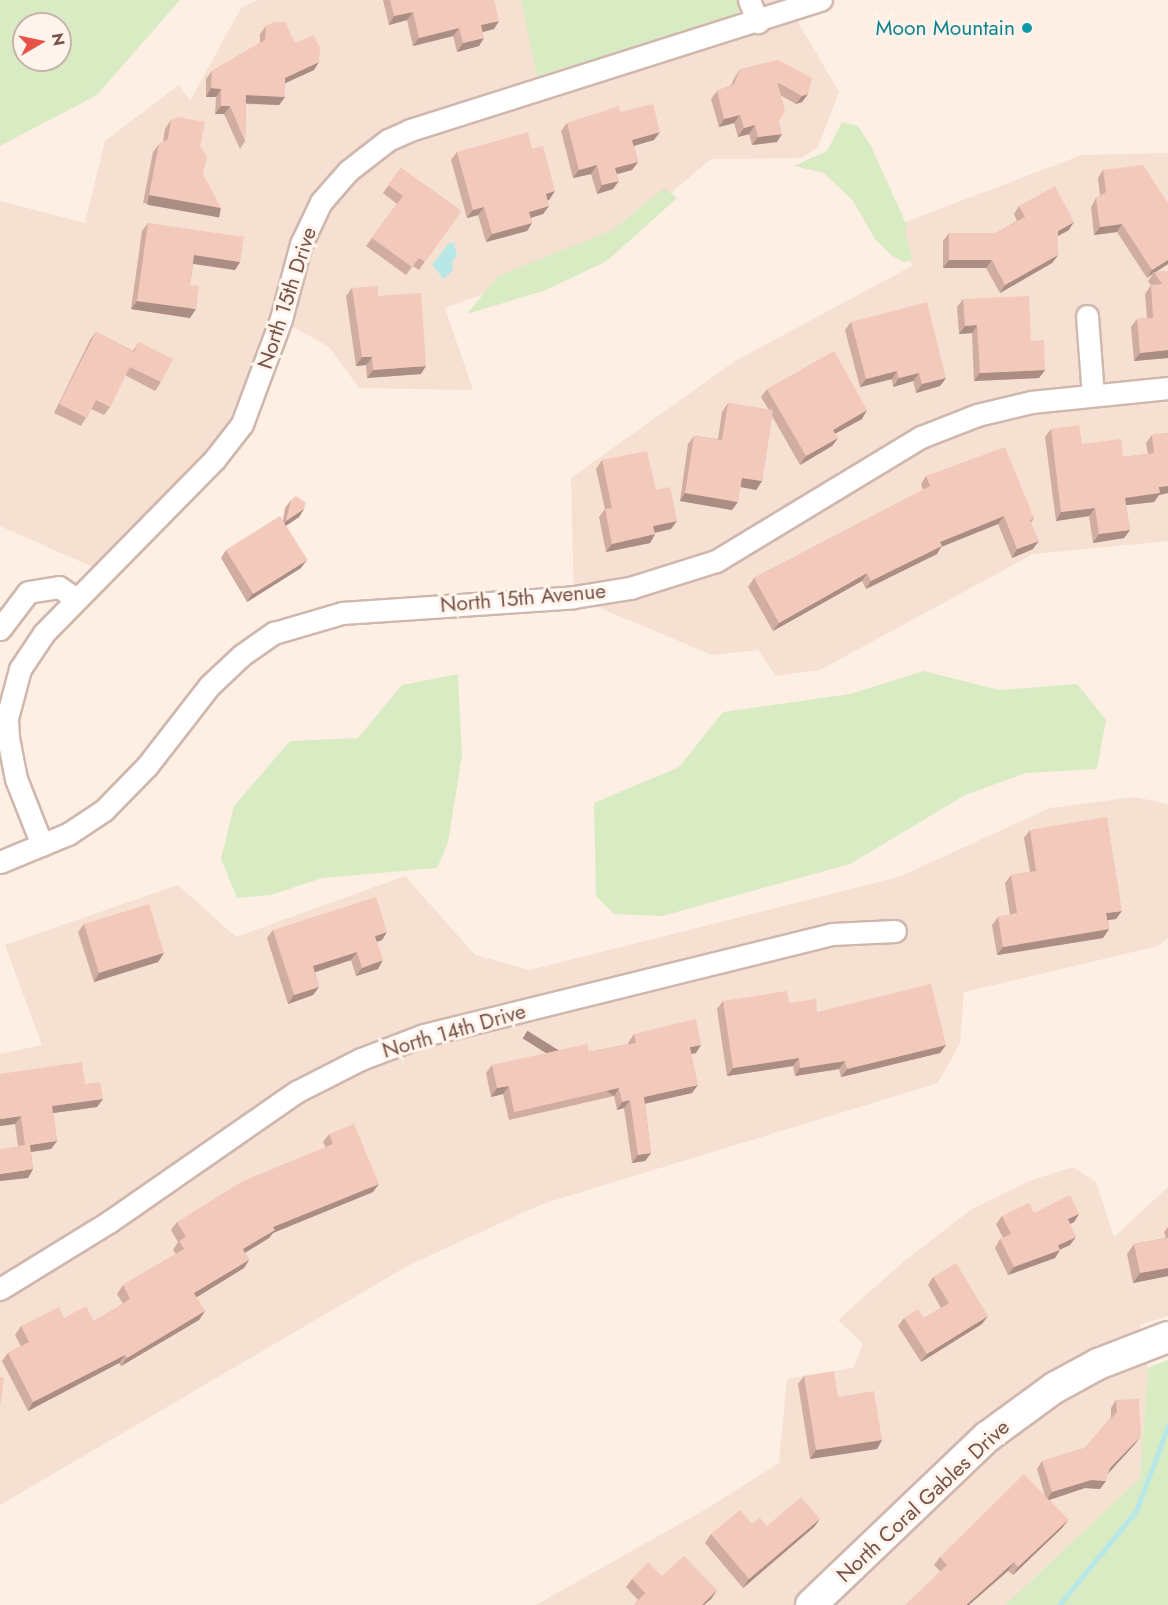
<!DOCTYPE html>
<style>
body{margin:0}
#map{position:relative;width:1168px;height:1605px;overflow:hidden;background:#fdefe4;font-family:Jost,sans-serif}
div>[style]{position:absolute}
.residential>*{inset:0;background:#f5e0d2}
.green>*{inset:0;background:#d9ebc2}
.water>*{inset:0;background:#b8e7e7}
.stream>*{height:5px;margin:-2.5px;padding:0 2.5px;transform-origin:2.5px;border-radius:2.5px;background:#b8e7e7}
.roads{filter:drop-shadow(2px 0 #d0b7ad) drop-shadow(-2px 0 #d0b7ad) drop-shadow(0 2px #d0b7ad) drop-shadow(0 -2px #d0b7ad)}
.street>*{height:21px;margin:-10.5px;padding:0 10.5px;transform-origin:10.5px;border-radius:10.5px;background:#fff}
.secondary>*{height:30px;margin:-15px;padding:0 15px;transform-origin:15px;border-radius:15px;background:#fff}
.wall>*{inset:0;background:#d1ada1}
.shaded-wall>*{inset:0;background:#aa8d83;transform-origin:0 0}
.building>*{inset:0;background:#f3c9bb;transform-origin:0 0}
.dots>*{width:16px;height:16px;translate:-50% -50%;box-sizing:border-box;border:3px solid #fff4eb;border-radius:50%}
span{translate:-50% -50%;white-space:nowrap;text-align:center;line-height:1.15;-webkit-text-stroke:6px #fff4eb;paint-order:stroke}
.culture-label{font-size:21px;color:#0d838f}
.right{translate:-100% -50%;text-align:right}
.street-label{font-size:21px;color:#765249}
.north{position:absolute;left:12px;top:12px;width:60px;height:60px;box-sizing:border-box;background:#fff4eb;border:2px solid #c8b3aa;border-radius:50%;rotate:81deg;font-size:16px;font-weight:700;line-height:24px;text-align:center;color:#765249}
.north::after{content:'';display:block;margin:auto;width:21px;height:27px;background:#e95246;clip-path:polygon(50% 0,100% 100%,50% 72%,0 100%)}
</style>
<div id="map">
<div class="residential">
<i style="clip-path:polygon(257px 0,536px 0,551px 86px,758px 23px,749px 0,821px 0,792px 12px,839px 92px,818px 147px,801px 158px,711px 159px,640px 219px,583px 257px,445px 308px,473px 390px,359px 388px,329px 347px,281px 320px,254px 401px,104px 572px,0 526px,0 201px,85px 223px,105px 141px,179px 85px,190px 101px,241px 8px)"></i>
<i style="clip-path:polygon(1168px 153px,1168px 541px,1033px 554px,820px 670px,776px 676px,758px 650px,712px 655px,574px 597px,571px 478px,735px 361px,912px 266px,900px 224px,1082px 155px)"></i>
<i style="clip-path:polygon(1135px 797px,1168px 804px,1168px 938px,1158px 946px,964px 992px,960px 1043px,938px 1083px,542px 1204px,409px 1265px,0 1505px,0 1054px,42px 1045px,5px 945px,178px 885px,236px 937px,405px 876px,475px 955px,530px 970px,899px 877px,1050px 808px)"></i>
<i style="clip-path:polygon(1073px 1167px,1096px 1182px,1114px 1237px,1168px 1187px,1168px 1316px,1140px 1325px,1148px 1368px,1140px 1478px,1005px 1605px,536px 1605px,708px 1508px,779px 1463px,787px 1379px,853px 1368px,863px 1344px,838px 1320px,902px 1263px,972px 1209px,1032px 1180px)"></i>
</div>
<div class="green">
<i style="clip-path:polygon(evenodd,0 0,180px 0,97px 95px,0 146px,0 0,24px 24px,60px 24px,60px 60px,24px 60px,24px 24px)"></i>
<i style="clip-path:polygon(521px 0,738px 0,740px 6px,738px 14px,537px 77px)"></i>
<i style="clip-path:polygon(842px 122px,858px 126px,871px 146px,907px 226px,905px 232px,913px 260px,904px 262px,891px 255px,875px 239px,853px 201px,824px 173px,794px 166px,827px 151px)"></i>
<i style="clip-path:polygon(664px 188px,677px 198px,607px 261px,546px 290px,467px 314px,498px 276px,613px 230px)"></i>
<i style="clip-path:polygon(924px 671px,999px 690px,1077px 684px,1106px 720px,1097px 769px,1026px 773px,965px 795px,850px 864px,662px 916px,614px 914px,596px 896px,594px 803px,679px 767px,723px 712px,850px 694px)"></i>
<i style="clip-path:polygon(458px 674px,462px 755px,448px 843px,437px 868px,322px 878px,271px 895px,237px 898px,221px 859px,234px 806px,290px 741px,358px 738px,402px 685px)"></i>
<i style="clip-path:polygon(1168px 1360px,1168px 1605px,1005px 1605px,1140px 1478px,1148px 1368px)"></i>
</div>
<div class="water">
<i style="clip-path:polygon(449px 243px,454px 243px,457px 256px,452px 261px,453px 270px,444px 279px,432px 265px)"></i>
</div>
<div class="stream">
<i style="left:1059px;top:1605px;width:122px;rotate:-50.7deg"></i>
<i style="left:1136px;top:1511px;width:91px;rotate:-69.4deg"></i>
</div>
<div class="roads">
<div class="street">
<i style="left:749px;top:0;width:24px;rotate:68deg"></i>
<i style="left:1087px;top:316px;width:79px;rotate:85.7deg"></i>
<i style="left:0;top:629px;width:46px;rotate:-52.9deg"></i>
<i style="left:28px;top:592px;width:31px;rotate:-9deg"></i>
<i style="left:59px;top:587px;width:21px;rotate:35deg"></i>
<i style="left:42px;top:845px;width:71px;rotate:-111.5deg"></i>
<i style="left:16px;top:779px;width:42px;rotate:-101deg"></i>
<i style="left:8px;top:738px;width:20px;rotate:-93deg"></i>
<i style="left:7px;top:718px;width:51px;rotate:-75.1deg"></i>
<i style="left:20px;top:669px;width:43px;rotate:-56.3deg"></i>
<i style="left:44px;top:633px;width:243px;rotate:-45.5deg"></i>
<i style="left:214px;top:460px;width:46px;rotate:-52.1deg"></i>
<i style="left:242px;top:424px;width:112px;rotate:-69.6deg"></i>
<i style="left:281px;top:319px;width:78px;rotate:-75.1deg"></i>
<i style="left:301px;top:244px;width:47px;rotate:-64.5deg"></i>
<i style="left:321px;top:202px;width:41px;rotate:-48.9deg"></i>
<i style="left:348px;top:171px;width:51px;rotate:-37.8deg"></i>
<i style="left:388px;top:140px;width:24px;rotate:-24deg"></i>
<i style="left:410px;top:130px;width:431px;rotate:-17.6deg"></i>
<i style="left:0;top:862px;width:74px;rotate:-22.4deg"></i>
<i style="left:68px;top:834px;width:43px;rotate:-33.7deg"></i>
<i style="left:104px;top:810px;width:62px;rotate:-45.7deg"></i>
<i style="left:147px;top:766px;width:101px;rotate:-52.2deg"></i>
<i style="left:209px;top:686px;width:45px;rotate:-43.2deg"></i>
<i style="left:242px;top:655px;width:39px;rotate:-35deg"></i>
<i style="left:274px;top:633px;width:71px;rotate:-16.4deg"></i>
<i style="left:342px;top:613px;width:233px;rotate:-3.9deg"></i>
<i style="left:574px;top:597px;width:57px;rotate:-9.1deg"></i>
<i style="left:630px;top:588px;width:90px;rotate:-17.4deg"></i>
<i style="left:716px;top:561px;width:240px;rotate:-31.2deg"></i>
<i style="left:921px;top:437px;width:60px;rotate:-21.4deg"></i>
<i style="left:977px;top:415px;width:56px;rotate:-13.5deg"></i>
<i style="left:1031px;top:402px;width:138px;rotate:-5.8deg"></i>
<i style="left:0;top:1289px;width:128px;rotate:-31.6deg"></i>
<i style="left:109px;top:1222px;width:228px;rotate:-34.8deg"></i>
<i style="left:296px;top:1092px;width:73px;rotate:-26.9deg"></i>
<i style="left:361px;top:1059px;width:67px;rotate:-20.9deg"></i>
<i style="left:424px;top:1035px;width:420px;rotate:-13.9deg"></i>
<i style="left:832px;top:934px;width:63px;rotate:-2.7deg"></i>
</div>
<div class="secondary">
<i style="left:811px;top:1605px;width:243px;rotate:-43.7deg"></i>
<i style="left:987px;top:1437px;width:83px;rotate:-36.2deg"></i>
<i style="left:1054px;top:1388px;width:50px;rotate:-28.6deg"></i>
<i style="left:1098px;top:1364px;width:75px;rotate:-21.1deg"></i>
</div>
</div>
<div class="wall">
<i style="clip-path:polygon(383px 0,494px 0,494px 29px,483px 32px,479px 46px,457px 52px,453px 36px,413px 46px,407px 20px,389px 25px)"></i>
<i style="clip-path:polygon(266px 26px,295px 43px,314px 70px,285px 83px,285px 97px,279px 105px,246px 104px,245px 141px,240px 149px,224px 114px,215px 114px,216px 97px,206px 97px,206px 79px,212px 71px,260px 43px,260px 34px)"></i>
<i style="clip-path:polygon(740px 69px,808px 94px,802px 102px,796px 104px,780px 95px,779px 121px,777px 142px,752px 145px,749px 134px,738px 137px,734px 123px,719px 127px,711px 99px,717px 91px,731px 85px,735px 77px)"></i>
<i style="clip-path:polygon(620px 112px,654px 140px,634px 146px,638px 162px,632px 170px,617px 174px,613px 189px,597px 194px,591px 174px,573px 178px,561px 131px,567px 123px)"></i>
<i style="clip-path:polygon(171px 120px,200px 146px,203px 174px,215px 216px,143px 203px,153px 152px,159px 144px,163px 142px,165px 129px)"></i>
<i style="clip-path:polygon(532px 149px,555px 191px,549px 200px,547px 200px,549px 206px,543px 214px,531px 218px,532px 223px,527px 231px,486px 242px,478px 215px,467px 218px,451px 160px,457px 152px)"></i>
<i style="clip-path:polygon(401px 168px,461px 211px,419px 270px,413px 266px,406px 275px,366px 246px,397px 204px,383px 193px)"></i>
<i style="clip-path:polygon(1103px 170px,1168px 203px,1168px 264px,1156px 272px,1168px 271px,1168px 358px,1134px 361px,1131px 327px,1137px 319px,1147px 318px,1145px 294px,1151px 285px,1148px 281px,1153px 274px,1147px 278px,1117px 232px,1094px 235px,1091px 207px,1096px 198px,1100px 196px,1098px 178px)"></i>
<i style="clip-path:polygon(1019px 206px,1069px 230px,1058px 236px,1058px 255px,1052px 263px,1000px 293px,986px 268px,943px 268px,943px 241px,949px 233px,996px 233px,1017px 221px,1014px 214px)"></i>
<i style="clip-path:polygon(148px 223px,240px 262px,235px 270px,193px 264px,190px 285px,190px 318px,131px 309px,142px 231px)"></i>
<i style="clip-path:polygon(352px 288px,378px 296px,421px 374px,367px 378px,366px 365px,356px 366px,346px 296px)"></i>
<i style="clip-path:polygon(963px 299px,1031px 341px,1045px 370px,1039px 378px,974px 381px,972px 333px,959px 334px,957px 307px)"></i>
<i style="clip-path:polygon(851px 322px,946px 378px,940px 386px,916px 393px,913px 381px,893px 387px,892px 379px,860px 387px,845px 330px)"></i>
<i style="clip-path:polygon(96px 332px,133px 351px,139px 342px,161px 382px,155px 391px,125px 375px,110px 407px,104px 415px,91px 409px,81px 426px,54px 413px,90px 340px)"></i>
<i style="clip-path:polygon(767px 389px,862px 419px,835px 434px,838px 438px,832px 446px,800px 465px,772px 416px,762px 481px,756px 490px,740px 487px,732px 510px,680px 501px,688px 444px,694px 436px,718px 439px,722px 412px,728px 403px,769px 410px,761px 397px)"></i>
<i style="clip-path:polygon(1051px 429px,1082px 444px,1123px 457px,1148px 454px,1146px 443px,1152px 435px,1168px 433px,1168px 493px,1159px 495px,1154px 502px,1126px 505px,1130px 530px,1124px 538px,1093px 543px,1089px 516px,1056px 521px,1045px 437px)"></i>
<i style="clip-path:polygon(602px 460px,656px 490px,671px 529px,655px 533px,655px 534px,650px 543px,606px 552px,599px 517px,605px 509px,596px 469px)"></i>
<i style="clip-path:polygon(926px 476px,1034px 518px,1031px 523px,1033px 549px,1012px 558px,998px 524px,941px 547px,937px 554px,866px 589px,862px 581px,773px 631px,748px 587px,754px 578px,923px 490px,921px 484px)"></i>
<i style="clip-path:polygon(291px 500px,304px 509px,299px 517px,286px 526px,301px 568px,247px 602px,221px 558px,226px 550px,283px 520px,285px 508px)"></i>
<i style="clip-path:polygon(1030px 830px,1116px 919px,1108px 920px,1109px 929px,1103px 938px,997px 955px,992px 925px,998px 917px,1010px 915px,1005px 883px,1011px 875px,1030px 872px,1024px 838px)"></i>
<i style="clip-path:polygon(84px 924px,164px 953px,158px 962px,94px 982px,78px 932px)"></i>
<i style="clip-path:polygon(273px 930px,382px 940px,377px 942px,378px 969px,356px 976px,351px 960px,315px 972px,319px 987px,313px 995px,288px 1004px,267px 938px)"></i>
<i style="clip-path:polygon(723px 1001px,789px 1003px,817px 1012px,946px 1045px,940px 1053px,841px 1077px,839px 1069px,795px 1076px,793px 1066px,727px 1076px,717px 1009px)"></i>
<i style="clip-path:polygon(634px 1034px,696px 1053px,691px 1054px,692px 1093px,645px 1104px,651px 1153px,645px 1161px,632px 1163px,624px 1108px,617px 1110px,614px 1096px,509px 1120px,503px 1094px,491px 1097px,486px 1073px,492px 1065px,589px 1052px,629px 1044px,628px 1043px)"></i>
<i style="clip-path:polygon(85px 1084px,103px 1099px,97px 1107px,53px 1113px,57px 1141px,51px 1149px,31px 1152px,33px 1169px,28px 1178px,18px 1146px,15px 1124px,0 1126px)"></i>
<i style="clip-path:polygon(329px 1134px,373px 1192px,273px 1233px,269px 1238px,245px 1253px,249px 1260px,244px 1268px,196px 1297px,205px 1311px,199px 1320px,121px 1366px,119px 1363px,28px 1411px,2px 1361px,8px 1353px,21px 1346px,15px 1335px,21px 1326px,64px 1318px,94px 1321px,123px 1304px,117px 1294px,123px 1285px,176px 1254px,173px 1250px,178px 1242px,171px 1230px,177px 1222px,326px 1148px,323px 1142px)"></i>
<i style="clip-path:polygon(1034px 1213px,1079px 1214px,1074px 1222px,1070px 1224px,1070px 1245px,1060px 1249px,1055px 1258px,1008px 1275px,995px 1248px,1000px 1239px,1003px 1238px,996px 1224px,1002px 1216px)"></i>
<i style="clip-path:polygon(1168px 1227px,1168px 1276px,1133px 1283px,1127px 1254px,1134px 1244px,1166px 1238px,1164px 1232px)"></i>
<i style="clip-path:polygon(933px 1277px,982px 1324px,921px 1362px,898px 1326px,904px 1318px,924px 1318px,941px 1308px,928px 1285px)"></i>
<i style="clip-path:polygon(804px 1376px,838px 1397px,882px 1440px,877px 1449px,810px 1459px,798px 1384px)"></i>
<i style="clip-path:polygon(1116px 1400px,1135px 1444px,1109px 1472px,1100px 1489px,1085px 1488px,1049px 1500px,1068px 1520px,1062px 1528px,1013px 1575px,1008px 1571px,940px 1571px,934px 1565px,940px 1557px,1045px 1496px,1037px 1469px,1042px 1461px,1085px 1448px,1111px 1418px,1111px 1408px)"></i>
<i style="clip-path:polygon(820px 1519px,814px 1527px,743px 1588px,705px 1543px,711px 1534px,752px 1524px,767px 1526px)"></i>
<i style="clip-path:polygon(662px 1576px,717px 1590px,711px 1599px,704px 1605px,634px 1605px,638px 1600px,626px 1587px,632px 1579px)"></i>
</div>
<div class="shaded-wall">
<i style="clip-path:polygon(413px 12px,407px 20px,389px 25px,394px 16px)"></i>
<i style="clip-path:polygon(499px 21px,494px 29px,475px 34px,481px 25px)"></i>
<i style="clip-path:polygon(459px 28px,453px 36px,413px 46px,419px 38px)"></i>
<i style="clip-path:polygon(484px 38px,479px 46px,457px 52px,463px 43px)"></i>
<i style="clip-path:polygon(319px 62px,314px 70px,279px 86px,285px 78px)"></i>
<i style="clip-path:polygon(211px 88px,221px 89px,216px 97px,206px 97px)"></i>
<i style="clip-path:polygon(808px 94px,802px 102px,796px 104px,802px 96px)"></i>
<i style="clip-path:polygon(246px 95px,285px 97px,279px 105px,241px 103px)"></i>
<i style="clip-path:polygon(221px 106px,230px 106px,224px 114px,215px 114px)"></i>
<i style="clip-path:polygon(740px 115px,734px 123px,719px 127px,724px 119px)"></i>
<i style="clip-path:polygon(755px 125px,749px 134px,738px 137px,744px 128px)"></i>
<i style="clip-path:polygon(660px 132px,654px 140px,626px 148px,632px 140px)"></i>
<i style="clip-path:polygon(782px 134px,777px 142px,752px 145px,758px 137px)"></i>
<i style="clip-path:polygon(638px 162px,632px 170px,610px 176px,615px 168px)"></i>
<i style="clip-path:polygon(597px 165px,591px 174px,573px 178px,579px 170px)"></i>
<i style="clip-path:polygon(619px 181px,613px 189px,597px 194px,602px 185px)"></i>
<i style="clip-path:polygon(555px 191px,549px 200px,540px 202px,546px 194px)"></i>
<i style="left:149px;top:195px;width:73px;height:10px;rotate:10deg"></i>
<i style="clip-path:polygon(549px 206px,543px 214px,523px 220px,529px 212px)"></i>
<i style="clip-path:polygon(484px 207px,478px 215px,467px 218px,473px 210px)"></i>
<i style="clip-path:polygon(1074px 222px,1069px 230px,1052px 239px,1058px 231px)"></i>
<i style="clip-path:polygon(532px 223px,527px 231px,486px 242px,492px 234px)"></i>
<i style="clip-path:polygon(1122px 224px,1117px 232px,1094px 235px,1100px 227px)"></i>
<i style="clip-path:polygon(194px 255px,240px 262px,235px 270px,189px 263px)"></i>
<i style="clip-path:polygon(1058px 255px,1052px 263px,1000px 293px,1005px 285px)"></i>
<i style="clip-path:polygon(949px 260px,992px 260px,986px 268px,943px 268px)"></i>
<i style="clip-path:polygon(1168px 260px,1168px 264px,1154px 273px,1154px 272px,1147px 278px,1152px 270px)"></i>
<i style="clip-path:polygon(137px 301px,196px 309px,190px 318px,131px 309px)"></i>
<i style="clip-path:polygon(977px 325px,972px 333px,959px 334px,965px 326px)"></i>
<i style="clip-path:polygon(1168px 350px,1168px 358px,1134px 361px,1140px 353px)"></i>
<i style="clip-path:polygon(362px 357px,372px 357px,366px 365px,356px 366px)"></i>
<i style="clip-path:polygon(426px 366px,421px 374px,367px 378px,373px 370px)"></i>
<i style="clip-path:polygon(1045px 370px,1039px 378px,974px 381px,980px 373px)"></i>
<i style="clip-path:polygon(897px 371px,892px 379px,860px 387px,866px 379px)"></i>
<i style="clip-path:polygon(919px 373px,913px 381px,893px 387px,899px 378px)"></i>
<i style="clip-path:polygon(946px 378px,940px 386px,916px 393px,922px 384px)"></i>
<i style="clip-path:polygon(867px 410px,862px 419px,827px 438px,833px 430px)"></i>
<i style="clip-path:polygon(838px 438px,832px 446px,800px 465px,806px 456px)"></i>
<i style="clip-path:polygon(742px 478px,762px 481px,756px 490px,736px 486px)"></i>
<i style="clip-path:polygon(1168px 486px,1168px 493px,1159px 495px,1154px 502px,1119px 506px,1125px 498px,1159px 487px)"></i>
<i style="clip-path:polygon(685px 493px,738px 502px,732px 510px,680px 501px)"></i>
<i style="clip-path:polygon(1095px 508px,1089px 516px,1056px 521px,1061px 512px)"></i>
<i style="clip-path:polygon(304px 509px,299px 517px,281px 529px,286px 521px)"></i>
<i style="clip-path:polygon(1004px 516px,998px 524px,941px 547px,937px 554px,866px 589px,871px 581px,940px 542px)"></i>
<i style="clip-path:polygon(677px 521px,671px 529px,648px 534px,653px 526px)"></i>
<i style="clip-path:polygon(1130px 530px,1124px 538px,1093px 543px,1099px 534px)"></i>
<i style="clip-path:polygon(655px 534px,650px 543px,606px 552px,612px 544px)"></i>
<i style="clip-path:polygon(1039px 541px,1033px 549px,1012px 558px,1017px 549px)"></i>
<i style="clip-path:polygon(307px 560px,301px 568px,247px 602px,253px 593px)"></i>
<i style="clip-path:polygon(867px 573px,862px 581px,773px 631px,779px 623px)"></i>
<i style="clip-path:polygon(1122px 911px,1116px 919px,1100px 921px,1106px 913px)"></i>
<i style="clip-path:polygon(1109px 929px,1103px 938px,997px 955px,1003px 947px)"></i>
<i style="clip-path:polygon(387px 932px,382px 940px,370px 944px,375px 936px)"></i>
<i style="clip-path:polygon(357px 952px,351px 960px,307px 975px,313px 966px)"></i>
<i style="clip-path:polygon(164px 953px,158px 962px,94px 982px,99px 973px)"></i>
<i style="clip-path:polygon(383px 960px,378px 969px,356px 976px,362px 968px)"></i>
<i style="clip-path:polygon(319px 987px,313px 995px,288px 1004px,294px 995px)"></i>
<i style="clip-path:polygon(701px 1045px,696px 1053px,684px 1055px,690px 1047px)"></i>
<i style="clip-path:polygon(946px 1045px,940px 1053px,841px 1077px,847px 1069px)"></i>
<i style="clip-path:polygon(799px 1058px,793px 1066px,727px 1076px,733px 1068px)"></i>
<i style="clip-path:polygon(845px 1061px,839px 1069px,795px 1076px,800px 1068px)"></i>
<i style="clip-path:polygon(698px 1085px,692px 1093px,638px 1105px,644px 1097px)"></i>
<i style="clip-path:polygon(509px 1086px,503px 1094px,491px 1097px,497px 1088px)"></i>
<i style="left:619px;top:1088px;width:9px;height:108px;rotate:122deg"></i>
<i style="clip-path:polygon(103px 1099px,97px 1107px,46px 1114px,52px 1106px)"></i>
<i style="clip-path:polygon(630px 1100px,624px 1108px,617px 1110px,622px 1102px)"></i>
<i style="clip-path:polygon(21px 1116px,15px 1124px,0 1126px,0 1119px)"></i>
<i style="clip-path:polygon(57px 1141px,51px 1149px,24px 1153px,30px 1145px)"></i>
<i style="clip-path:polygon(651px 1153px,645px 1161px,632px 1163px,638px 1155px)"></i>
<i style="clip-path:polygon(33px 1169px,28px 1178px,0 1181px,0 1174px)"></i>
<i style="clip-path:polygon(379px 1184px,373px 1192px,273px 1233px,269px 1238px,238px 1257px,243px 1249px,273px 1227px)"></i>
<i style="clip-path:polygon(1079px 1214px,1074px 1222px,1062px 1228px,1068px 1219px)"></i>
<i style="clip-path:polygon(1076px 1237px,1070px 1245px,1059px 1250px,1060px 1250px,1055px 1258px,1008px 1275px,1014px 1267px)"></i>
<i style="clip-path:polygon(249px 1260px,244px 1268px,189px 1302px,194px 1293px)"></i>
<i style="clip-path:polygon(1168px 1268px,1168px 1276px,1133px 1283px,1140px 1273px)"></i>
<i style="clip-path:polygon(205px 1311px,199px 1320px,121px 1366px,127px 1358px)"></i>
<i style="clip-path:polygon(988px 1316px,982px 1324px,921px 1362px,927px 1354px)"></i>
<i style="clip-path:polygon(125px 1355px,119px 1363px,28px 1411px,33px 1402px)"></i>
<i style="clip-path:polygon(1141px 1436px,1135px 1444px,1105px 1477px,1110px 1468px)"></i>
<i style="clip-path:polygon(882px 1440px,877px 1449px,810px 1459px,816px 1450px)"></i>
<i style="clip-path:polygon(1091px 1480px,1106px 1481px,1100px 1489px,1085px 1488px,1046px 1501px,1052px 1492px)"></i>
<i style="clip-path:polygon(820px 1519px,814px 1527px,743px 1588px,749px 1579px)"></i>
<i style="clip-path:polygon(1068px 1520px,1062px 1528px,1013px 1575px,1018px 1567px)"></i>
<i style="clip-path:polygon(1014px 1562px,1008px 1571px,969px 1605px,966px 1605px)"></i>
<i style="clip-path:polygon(717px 1590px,711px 1599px,704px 1605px,702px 1605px)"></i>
</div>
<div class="building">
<i style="clip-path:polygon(390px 0,494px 0,499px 21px,481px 25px,484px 38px,463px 43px,459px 28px,419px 38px,413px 12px,394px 16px)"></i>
<i style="clip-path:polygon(274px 22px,285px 22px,295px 43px,314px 35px,320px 48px,319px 62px,285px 78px,285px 97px,246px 95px,245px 141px,230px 106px,221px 106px,221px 89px,211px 88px,212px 71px,265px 40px,266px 26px)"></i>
<i style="clip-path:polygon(778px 60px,812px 78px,808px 94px,802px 96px,777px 82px,785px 110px,779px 121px,782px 134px,758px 137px,755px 125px,744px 128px,740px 115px,724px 119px,717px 91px,734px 84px,740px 69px)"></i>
<i style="clip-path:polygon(653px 104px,660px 132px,632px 140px,638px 162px,615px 168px,619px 181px,602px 185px,597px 165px,579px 170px,567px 123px,619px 106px,620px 112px)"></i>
<i style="clip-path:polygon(178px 117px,205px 122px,200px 146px,207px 157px,203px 174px,221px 208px,149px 195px,159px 144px,168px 139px,171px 120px)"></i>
<i style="clip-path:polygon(528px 132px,532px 149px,543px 146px,555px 191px,546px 194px,549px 206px,529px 212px,532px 223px,492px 234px,484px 207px,473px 210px,457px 152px)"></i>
<i style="clip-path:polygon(1143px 165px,1168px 203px,1168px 260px,1152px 270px,1122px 224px,1100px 227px,1096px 198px,1106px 192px,1103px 170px)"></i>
<i style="clip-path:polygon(401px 168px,461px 211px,425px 262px,419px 258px,412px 267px,372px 238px,403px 196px,388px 185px)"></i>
<i style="clip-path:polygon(1055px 186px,1074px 222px,1058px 231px,1058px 255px,1005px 285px,992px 260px,949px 260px,949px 233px,996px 233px,1025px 217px,1019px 206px)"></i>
<i style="clip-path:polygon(148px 223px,244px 237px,240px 262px,194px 255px,190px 285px,199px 286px,196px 309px,137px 301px)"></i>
<i style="clip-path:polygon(1168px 271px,1168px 350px,1140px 353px,1137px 319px,1153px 318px,1151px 285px,1162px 284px,1154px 272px)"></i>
<i style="clip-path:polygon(378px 286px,378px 296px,421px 293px,426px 366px,373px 370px,372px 357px,362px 357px,352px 288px)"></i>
<i style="clip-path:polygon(1029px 296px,1031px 341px,1044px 340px,1045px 370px,980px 373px,977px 325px,965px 326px,963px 299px)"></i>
<i style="clip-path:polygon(927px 302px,946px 378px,922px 384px,919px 373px,899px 378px,897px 371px,866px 379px,851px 322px)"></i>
<i style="clip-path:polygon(96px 332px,134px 352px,139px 342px,173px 359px,161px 382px,130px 367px,110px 407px,96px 400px,87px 418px,59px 404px)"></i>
<i style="clip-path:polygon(834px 351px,867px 410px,833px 430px,838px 438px,806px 456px,767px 389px)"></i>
<i style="clip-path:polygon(728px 403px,773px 410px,762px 481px,742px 478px,738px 502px,685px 493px,694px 436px,722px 440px)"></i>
<i style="clip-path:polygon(1079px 425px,1082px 444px,1121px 439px,1123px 457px,1154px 453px,1152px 435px,1168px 433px,1168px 486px,1159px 487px,1160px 493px,1125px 498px,1130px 530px,1099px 534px,1095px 508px,1061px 512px,1051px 429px)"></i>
<i style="clip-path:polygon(1005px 447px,1034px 518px,1030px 520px,1039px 541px,1017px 549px,1004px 516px,940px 542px,942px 546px,871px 581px,867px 573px,779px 623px,754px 578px,930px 486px,926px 476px)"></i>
<i style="clip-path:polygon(647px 451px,656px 490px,670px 487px,677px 521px,653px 526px,655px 534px,612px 544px,605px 509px,612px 508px,602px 460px)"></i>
<i style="clip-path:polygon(296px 496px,306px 503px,304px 509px,286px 521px,291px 500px)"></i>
<i style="left:280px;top:516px;width:52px;height:64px;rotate:58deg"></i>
<i style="clip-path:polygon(1107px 817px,1122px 911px,1106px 913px,1109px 929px,1003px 947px,998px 917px,1017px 913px,1011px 875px,1036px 871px,1030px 830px)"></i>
<i style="clip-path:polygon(376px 897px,387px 932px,375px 936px,383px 960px,362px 968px,357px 952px,313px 966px,319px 987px,294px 995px,273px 930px)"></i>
<i style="left:149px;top:904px;width:51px;height:68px;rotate:73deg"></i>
<i style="clip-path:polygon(931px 984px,946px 1045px,847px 1069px,845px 1061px,800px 1068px,799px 1058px,733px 1068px,723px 1001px,787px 991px,789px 1003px,816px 999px,817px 1012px)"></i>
<i style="clip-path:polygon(696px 1019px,701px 1045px,690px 1047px,698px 1085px,644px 1097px,651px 1153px,638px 1155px,630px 1100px,622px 1102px,619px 1088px,514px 1112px,509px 1086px,497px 1088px,492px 1065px,587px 1044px,589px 1052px,636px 1043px,634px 1034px)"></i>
<i style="clip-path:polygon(82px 1062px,85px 1084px,100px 1082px,103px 1099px,52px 1106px,57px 1141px,30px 1145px,33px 1169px,0 1174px,0 1149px,25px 1145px,21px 1116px,0 1119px,0 1074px)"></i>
<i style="clip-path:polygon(354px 1124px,379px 1184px,273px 1227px,275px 1230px,243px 1249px,249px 1260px,194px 1293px,205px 1311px,127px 1358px,125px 1355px,33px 1402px,8px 1353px,29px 1342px,21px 1326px,59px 1307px,64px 1318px,86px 1306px,94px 1321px,130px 1299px,123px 1285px,184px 1249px,179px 1241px,186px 1237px,177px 1222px,243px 1181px,333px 1144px,329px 1134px)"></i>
<i style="clip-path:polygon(1070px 1195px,1079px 1214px,1068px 1219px,1076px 1237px,1058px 1245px,1060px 1250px,1014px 1267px,1000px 1239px,1011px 1234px,1002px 1216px,1029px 1203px,1034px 1213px)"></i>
<i style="clip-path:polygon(1168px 1238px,1168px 1268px,1140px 1273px,1134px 1244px)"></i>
<i style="clip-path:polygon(956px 1263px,988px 1316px,927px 1354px,904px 1318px,918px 1309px,924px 1318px,949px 1303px,933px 1277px)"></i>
<i style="clip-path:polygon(834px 1371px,838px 1397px,874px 1391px,882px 1440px,816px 1450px,804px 1376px)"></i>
<i style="clip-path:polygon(0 1377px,4px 1378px,0 1408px)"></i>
<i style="clip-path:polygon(1139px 1399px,1141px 1436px,1110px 1468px,1106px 1481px,1091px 1480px,1052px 1492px,1042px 1461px,1085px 1448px,1117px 1412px,1116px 1400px)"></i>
<i style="clip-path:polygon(1024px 1474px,1068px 1520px,1018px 1567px,1014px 1562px,966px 1605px,905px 1605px,947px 1565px,940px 1557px)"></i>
<i style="clip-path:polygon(801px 1497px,820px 1519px,749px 1579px,711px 1534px,740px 1510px,752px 1524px,760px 1518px,767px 1526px)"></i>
<i style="clip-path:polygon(684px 1556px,717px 1590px,702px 1605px,634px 1605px,645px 1593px,632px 1579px,648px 1562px,662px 1576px)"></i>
</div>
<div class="dots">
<i style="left:1027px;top:28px;background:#0f9aa8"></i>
</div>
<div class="culture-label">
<span class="right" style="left:1015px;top:28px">Moon Mountain</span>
</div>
<div class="street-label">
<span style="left:287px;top:298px;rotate:-72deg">North 15th Drive</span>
<span style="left:523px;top:598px;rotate:-5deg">North 15th Avenue</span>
<span style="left:454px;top:1031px;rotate:-16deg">North 14th Drive</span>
<span style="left:923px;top:1501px;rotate:-43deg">North Coral Gables Drive</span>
</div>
<div class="north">N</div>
</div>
